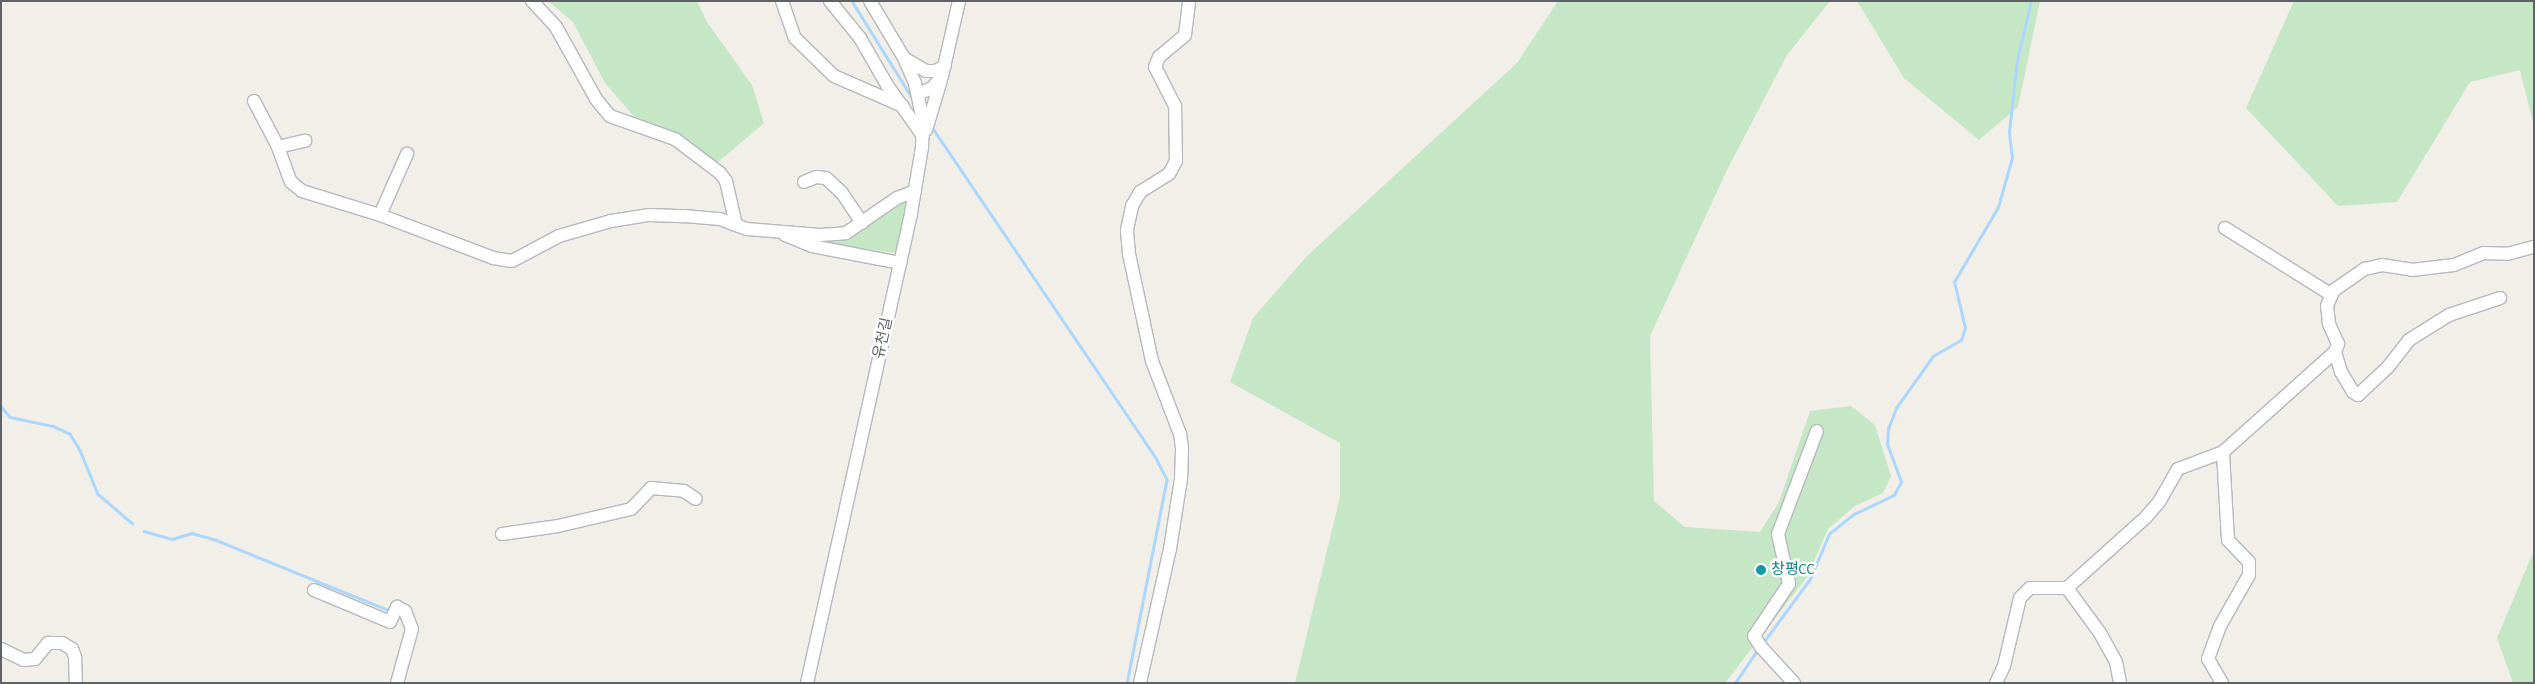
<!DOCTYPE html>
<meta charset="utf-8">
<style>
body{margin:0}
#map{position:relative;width:2535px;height:684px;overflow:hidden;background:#f1efe8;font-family:"Alegreya Sans","Noto Sans KR",sans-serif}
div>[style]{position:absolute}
.green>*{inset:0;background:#c5e7c6}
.stream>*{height:2.5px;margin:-1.25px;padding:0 1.25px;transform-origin:1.25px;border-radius:1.25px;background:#acd7fd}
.roads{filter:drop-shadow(1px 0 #b5b8bc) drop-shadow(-1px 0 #b5b8bc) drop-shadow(0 1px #b5b8bc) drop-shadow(0 -1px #b5b8bc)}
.minor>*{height:12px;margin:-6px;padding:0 6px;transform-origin:6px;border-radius:6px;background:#fff}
.dots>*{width:14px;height:14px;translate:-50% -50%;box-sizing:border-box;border:2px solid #fff;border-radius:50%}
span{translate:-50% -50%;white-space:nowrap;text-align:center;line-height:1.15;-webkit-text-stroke:5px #fff;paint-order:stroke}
.street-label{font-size:15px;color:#5f6368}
.culture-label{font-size:15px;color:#0d838f}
.left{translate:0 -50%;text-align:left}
.frame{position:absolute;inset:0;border:2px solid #5f6368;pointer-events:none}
</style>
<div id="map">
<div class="green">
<i style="clip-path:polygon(548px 1px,697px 1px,707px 22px,752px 85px,764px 123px,717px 163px,650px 135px,605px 83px,573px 22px)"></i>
<i style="clip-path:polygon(1558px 1px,1830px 1px,1787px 55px,1727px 170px,1650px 336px,1654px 501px,1685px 527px,1760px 532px,1779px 502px,1810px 411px,1851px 406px,1875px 425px,1891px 476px,1883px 493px,1855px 506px,1828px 529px,1807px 577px,1725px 683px,1295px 683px,1340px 497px,1340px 443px,1230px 382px,1253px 318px,1307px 256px,1517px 63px)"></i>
<i style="clip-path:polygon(1857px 1px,2040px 1px,2018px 107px,1979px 140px,1904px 78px)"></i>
<i style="clip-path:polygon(2294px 1px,2534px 1px,2534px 126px,2520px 70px,2470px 82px,2397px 202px,2338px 206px,2246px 108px)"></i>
<i style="clip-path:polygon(910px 197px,896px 253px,815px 243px,817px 237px,842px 238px)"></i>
<i style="clip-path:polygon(2534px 550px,2534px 683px,2513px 683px,2497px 638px)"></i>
</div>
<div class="stream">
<i style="left:852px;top:1px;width:115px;rotate:58.1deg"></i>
<i style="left:932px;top:127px;width:400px;rotate:55.9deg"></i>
<i style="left:1156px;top:458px;width:25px;rotate:63deg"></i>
<i style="left:1167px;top:480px;width:207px;rotate:101.1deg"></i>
<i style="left:1px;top:406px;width:14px;rotate:51deg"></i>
<i style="left:10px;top:417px;width:44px;rotate:11.8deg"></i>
<i style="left:53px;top:426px;width:19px;rotate:25deg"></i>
<i style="left:70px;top:434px;width:19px;rotate:58deg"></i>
<i style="left:80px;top:450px;width:48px;rotate:67.8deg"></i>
<i style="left:98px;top:494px;width:45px;rotate:40.5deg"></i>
<i style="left:144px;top:531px;width:29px;rotate:16deg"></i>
<i style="left:172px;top:539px;width:21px;rotate:-17deg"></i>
<i style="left:192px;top:533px;width:25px;rotate:16deg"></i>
<i style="left:216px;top:540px;width:186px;rotate:22.1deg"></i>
<i style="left:1765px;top:640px;width:76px;rotate:-53.6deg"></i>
<i style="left:1810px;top:579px;width:49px;rotate:-67.1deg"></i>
<i style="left:1829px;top:534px;width:32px;rotate:-39deg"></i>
<i style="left:1854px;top:514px;width:44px;rotate:-25.4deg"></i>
<i style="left:1894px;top:495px;width:15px;rotate:-62deg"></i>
<i style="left:1901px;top:482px;width:40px;rotate:-110.2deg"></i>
<i style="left:1887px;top:444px;width:15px;rotate:-86deg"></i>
<i style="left:1888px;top:429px;width:22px;rotate:-69deg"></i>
<i style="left:1896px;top:408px;width:64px;rotate:-54.6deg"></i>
<i style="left:1933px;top:356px;width:32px;rotate:-30deg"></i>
<i style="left:1961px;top:340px;width:13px;rotate:-72deg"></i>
<i style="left:1965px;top:328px;width:47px;rotate:-103.4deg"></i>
<i style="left:1954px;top:282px;width:87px;rotate:-59.6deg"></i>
<i style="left:1998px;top:207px;width:51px;rotate:-74.1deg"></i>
<i style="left:2012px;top:158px;width:26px;rotate:-97deg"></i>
<i style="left:2009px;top:132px;width:72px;rotate:-83.7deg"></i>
<i style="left:2017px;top:60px;width:61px;rotate:-76.7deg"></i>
<i style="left:393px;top:675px;width:50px;rotate:-74.8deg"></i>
<i style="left:1735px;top:683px;width:36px;rotate:-56deg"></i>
</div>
<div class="roads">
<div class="minor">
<i style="left:532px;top:1px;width:35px;rotate:47deg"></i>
<i style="left:556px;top:27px;width:82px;rotate:60.9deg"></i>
<i style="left:596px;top:99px;width:22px;rotate:51deg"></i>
<i style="left:610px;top:116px;width:69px;rotate:19.5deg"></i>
<i style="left:675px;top:139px;width:56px;rotate:37.1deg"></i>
<i style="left:720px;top:173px;width:10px;rotate:53deg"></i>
<i style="left:726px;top:181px;width:45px;rotate:77.2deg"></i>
<i style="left:736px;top:225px;width:12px;rotate:20deg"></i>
<i style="left:747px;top:229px;width:73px;rotate:4.7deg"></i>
<i style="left:820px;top:235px;width:26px;rotate:-4deg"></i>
<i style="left:846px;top:233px;width:62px;rotate:-34.5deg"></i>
<i style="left:897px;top:198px;width:19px;rotate:-21deg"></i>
<i style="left:782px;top:1px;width:39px;rotate:71deg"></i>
<i style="left:795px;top:38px;width:54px;rotate:44.3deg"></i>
<i style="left:834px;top:76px;width:75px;rotate:23.5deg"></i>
<i style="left:830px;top:1px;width:48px;rotate:51deg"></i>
<i style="left:860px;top:38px;width:54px;rotate:60.1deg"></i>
<i style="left:887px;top:85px;width:62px;rotate:54.8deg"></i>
<i style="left:907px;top:60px;width:22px;rotate:30deg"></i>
<i style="left:926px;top:71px;width:9px"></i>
<i style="left:935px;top:71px;width:11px;rotate:-27deg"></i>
<i style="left:918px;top:94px;width:15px;rotate:-23deg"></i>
<i style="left:932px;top:88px;width:16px;rotate:-50deg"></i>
<i style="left:942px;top:76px;width:77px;rotate:-77.2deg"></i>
<i style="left:254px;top:101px;width:52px;rotate:62.4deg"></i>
<i style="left:278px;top:147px;width:37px;rotate:70deg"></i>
<i style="left:291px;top:182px;width:14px;rotate:39deg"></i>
<i style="left:302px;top:191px;width:82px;rotate:17.1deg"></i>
<i style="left:380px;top:215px;width:121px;rotate:20.8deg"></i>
<i style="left:493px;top:258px;width:19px;rotate:9deg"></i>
<i style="left:512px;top:261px;width:53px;rotate:-28deg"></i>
<i style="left:559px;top:236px;width:54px;rotate:-16.1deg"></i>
<i style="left:611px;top:221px;width:39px;rotate:-9deg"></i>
<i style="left:650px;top:215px;width:34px;rotate:2deg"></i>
<i style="left:684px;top:216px;width:36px;rotate:5deg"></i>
<i style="left:720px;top:219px;width:17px;rotate:21deg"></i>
<i style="left:926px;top:130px;width:52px;rotate:-73.3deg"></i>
<i style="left:278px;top:147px;width:28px;rotate:-13deg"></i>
<i style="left:804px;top:182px;width:13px;rotate:-23deg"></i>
<i style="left:816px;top:177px;width:10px;rotate:6deg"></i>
<i style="left:826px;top:178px;width:22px;rotate:43deg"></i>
<i style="left:842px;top:193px;width:36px;rotate:56deg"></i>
<i style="left:380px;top:215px;width:67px;rotate:-66.1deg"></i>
<i style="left:2225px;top:228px;width:126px;rotate:32.1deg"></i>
<i style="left:785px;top:235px;width:29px;rotate:22deg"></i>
<i style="left:812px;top:246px;width:90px;rotate:10.9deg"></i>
<i style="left:2335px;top:352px;width:21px;rotate:73deg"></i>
<i style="left:2341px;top:372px;width:23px;rotate:59deg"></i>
<i style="left:2353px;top:392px;width:6px;rotate:31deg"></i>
<i style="left:2358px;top:395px;width:41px;rotate:-43deg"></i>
<i style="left:2388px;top:367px;width:34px;rotate:-52deg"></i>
<i style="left:2409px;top:340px;width:47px;rotate:-32deg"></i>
<i style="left:2449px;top:315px;width:54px;rotate:-18.4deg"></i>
<i style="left:502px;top:534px;width:57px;rotate:-8.1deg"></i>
<i style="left:558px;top:526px;width:75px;rotate:-13.1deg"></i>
<i style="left:631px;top:509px;width:29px;rotate:-46deg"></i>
<i style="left:651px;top:488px;width:33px;rotate:5deg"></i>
<i style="left:684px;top:491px;width:14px;rotate:34deg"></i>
<i style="left:2067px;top:588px;width:56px;rotate:53.7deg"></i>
<i style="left:2100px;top:633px;width:33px;rotate:61deg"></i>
<i style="left:2116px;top:662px;width:21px;rotate:79deg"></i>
<i style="left:314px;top:590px;width:82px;rotate:22.8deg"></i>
<i style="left:390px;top:622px;width:17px;rotate:-65deg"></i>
<i style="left:397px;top:607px;width:9px;rotate:27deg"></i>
<i style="left:405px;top:611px;width:19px;rotate:69deg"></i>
<i style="left:412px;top:629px;width:56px;rotate:105.5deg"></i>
<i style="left:1px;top:649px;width:25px;rotate:26deg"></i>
<i style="left:24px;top:660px;width:11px;rotate:-5deg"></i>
<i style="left:35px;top:659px;width:21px;rotate:-51deg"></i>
<i style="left:48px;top:643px;width:14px"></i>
<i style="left:62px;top:643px;width:12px;rotate:31deg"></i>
<i style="left:72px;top:649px;width:9px;rotate:69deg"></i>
<i style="left:75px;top:657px;width:26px;rotate:88deg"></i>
<i style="left:807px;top:683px;width:481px;rotate:-77.5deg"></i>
<i style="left:911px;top:213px;width:67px;rotate:-80.5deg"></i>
<i style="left:922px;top:147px;width:26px;rotate:-88deg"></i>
<i style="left:923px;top:121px;width:39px;rotate:-102deg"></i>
<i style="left:915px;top:83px;width:27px;rotate:-114deg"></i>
<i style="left:904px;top:58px;width:66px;rotate:-120.8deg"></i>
<i style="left:1140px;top:683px;width:137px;rotate:-77.4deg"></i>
<i style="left:1170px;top:549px;width:71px;rotate:-81.1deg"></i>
<i style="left:1181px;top:479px;width:31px;rotate:-88deg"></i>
<i style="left:1182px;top:448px;width:14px;rotate:-98deg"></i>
<i style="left:1180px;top:434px;width:78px;rotate:-111deg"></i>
<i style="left:1152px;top:361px;width:109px;rotate:-102.1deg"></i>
<i style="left:1129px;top:254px;width:24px;rotate:-95deg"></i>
<i style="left:1127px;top:230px;width:25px;rotate:-78deg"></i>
<i style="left:1132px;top:206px;width:16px;rotate:-60deg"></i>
<i style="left:1140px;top:192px;width:34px;rotate:-32deg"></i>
<i style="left:1169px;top:174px;width:15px;rotate:-62deg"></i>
<i style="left:1176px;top:161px;width:55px;rotate:-91deg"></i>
<i style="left:1175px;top:106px;width:44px;rotate:-117.1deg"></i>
<i style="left:1155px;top:67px;width:11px;rotate:-68deg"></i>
<i style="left:1159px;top:57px;width:34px;rotate:-40deg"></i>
<i style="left:1185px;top:35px;width:34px;rotate:-83deg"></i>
<i style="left:1794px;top:683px;width:49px;rotate:-132.5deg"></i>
<i style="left:1761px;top:647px;width:13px;rotate:-122deg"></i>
<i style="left:1754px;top:636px;width:63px;rotate:-56.1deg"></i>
<i style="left:1789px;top:584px;width:51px;rotate:-102.4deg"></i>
<i style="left:1778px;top:534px;width:110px;rotate:-69.3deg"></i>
<i style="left:1996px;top:683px;width:19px;rotate:-65deg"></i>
<i style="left:2004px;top:666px;width:70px;rotate:-76.8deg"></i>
<i style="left:2020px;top:598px;width:14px;rotate:-45deg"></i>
<i style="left:2030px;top:588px;width:37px"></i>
<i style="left:2067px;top:588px;width:106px;rotate:-41.9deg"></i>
<i style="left:2146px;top:517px;width:20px;rotate:-49deg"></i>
<i style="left:2159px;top:502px;width:38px;rotate:-60deg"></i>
<i style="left:2178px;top:469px;width:48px;rotate:-20.7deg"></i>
<i style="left:2222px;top:683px;width:28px;rotate:-120deg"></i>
<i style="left:2208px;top:659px;width:35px;rotate:-70deg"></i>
<i style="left:2220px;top:626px;width:59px;rotate:-60.4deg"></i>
<i style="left:2249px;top:575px;width:13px;rotate:-90deg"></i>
<i style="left:2249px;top:562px;width:30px;rotate:-134deg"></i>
<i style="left:2228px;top:540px;width:88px;rotate:-93.3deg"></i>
<i style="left:2223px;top:452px;width:150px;rotate:-41.8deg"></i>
<i style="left:2335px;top:352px;width:9px;rotate:-69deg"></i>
<i style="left:2338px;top:344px;width:22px;rotate:-114deg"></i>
<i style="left:2329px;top:324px;width:18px;rotate:-96deg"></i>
<i style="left:2327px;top:306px;width:16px;rotate:-68deg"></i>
<i style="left:2333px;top:291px;width:39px;rotate:-35deg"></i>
<i style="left:2365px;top:269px;width:17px;rotate:-13deg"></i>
<i style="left:2382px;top:265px;width:30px;rotate:9deg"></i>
<i style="left:2412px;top:270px;width:42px;rotate:-6.8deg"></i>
<i style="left:2454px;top:265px;width:31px;rotate:-22deg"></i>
<i style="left:2483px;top:253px;width:24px;rotate:2deg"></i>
<i style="left:2507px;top:254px;width:28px;rotate:-15deg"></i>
</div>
</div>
<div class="dots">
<i style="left:1761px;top:570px;background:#0f9aa8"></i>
</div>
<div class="street-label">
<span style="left:883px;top:338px;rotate:-77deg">유천길</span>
</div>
<div class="culture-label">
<span class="left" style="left:1771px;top:570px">창평CC</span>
</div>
<div class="frame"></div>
</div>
